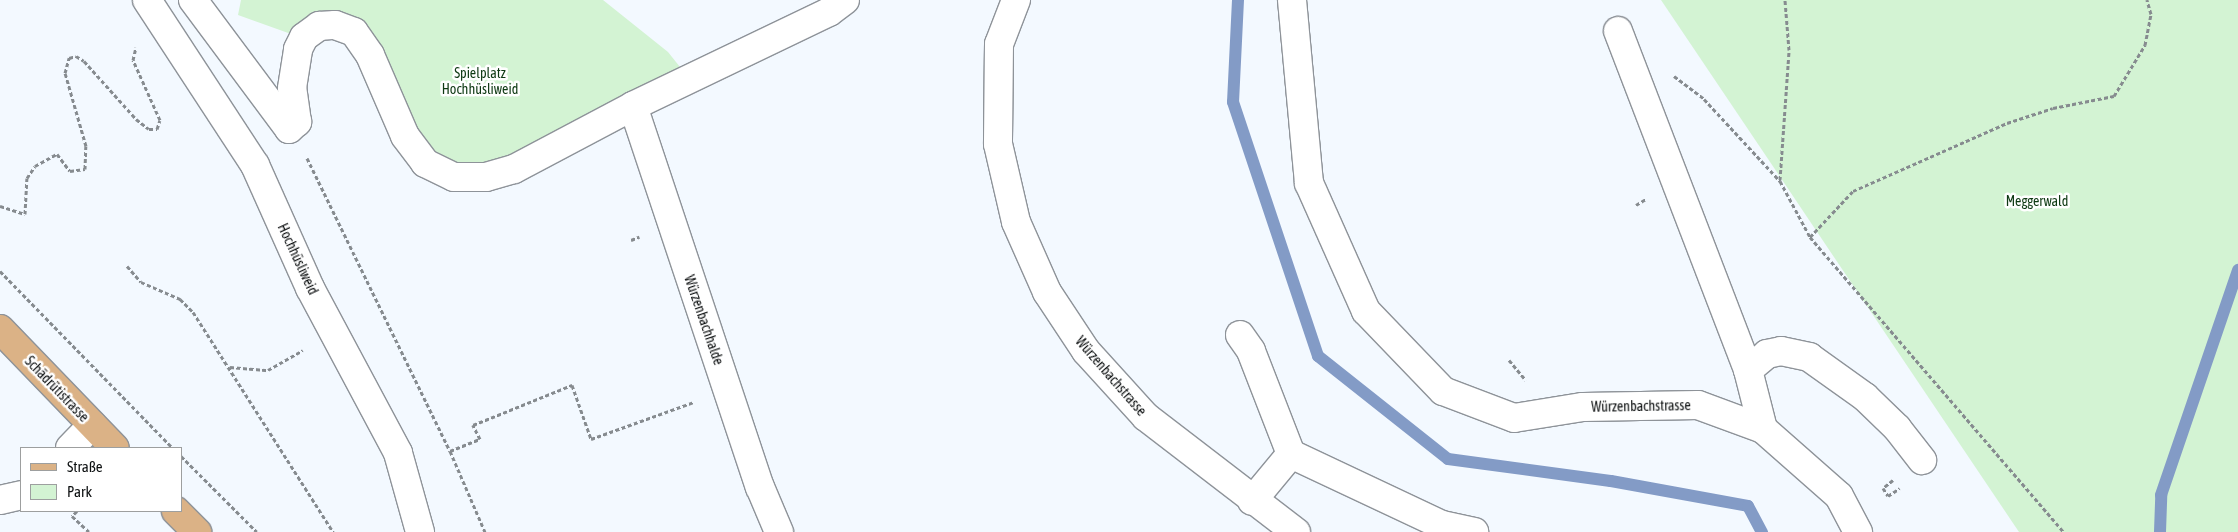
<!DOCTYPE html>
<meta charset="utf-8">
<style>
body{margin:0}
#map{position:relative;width:2238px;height:532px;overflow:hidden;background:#f3f9ff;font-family:"Asap Condensed",sans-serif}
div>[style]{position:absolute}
.green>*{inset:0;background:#d3f3d3}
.stream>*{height:12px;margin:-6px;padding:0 6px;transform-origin:6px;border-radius:6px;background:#839bc6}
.path>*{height:3px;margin-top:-1.5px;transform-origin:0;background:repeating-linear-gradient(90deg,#868b8f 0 4px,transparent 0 6.5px)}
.roads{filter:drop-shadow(1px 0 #8e9399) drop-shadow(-1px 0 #8e9399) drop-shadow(0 1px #8e9399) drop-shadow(0 -1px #8e9399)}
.minor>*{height:28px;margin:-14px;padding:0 14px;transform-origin:14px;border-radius:14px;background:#fff}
.major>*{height:28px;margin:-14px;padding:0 14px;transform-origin:14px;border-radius:14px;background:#dbb286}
span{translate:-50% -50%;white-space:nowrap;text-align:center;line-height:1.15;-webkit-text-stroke:5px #fff;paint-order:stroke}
.park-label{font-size:14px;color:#0e3913}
.street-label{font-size:14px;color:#0b0e0f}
.legend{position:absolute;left:20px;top:447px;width:162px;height:65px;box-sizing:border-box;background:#fff;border:1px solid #9d9f9f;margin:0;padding:6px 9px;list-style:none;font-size:15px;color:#0b0e0f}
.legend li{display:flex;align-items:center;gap:10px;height:25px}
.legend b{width:25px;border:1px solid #9d9f9f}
</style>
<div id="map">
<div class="green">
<i style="clip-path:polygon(241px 0,603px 0,668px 52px,684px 72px,517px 157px,473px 168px,453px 166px,416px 138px,371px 39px,291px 34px,238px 15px)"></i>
<i style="clip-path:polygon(1661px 0,2238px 0,2238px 532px,2019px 532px)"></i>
</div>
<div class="stream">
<i style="left:1238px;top:0;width:102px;rotate:92.8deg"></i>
<i style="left:1233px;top:102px;width:268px;rotate:71.5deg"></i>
<i style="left:1318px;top:356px;width:166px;rotate:38.4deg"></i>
<i style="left:1448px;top:459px;width:164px;rotate:7.7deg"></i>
<i style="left:1611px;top:481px;width:139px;rotate:10.3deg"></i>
<i style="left:1748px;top:506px;width:30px;rotate:62deg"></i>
<i style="left:2160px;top:532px;width:37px;rotate:-88deg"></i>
<i style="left:2161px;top:495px;width:238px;rotate:-71.1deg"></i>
</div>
<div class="path">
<i style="left:1674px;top:76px;width:38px;rotate:37deg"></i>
<i style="left:1704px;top:99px;width:112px;rotate:47.2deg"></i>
<i style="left:1780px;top:181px;width:64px;rotate:61.8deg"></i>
<i style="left:1810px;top:237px;width:389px;rotate:49.3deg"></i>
<i style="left:307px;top:158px;width:326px;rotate:64deg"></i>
<i style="left:450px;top:451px;width:88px;rotate:66.6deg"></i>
<i style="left:1780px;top:180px;width:130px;rotate:-86deg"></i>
<i style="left:1789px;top:50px;width:50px;rotate:-94.6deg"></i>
<i style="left:1636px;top:205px;width:12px;rotate:-31deg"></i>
<i style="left:0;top:206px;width:26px;rotate:18deg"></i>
<i style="left:25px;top:214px;width:36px;rotate:-87deg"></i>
<i style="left:27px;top:178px;width:14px;rotate:-56deg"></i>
<i style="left:35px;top:166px;width:25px;rotate:-29deg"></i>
<i style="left:57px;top:154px;width:21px;rotate:53deg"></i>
<i style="left:70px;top:171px;width:15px;rotate:-8deg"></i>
<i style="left:85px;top:169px;width:23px;rotate:-88deg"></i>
<i style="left:86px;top:146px;width:76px;rotate:-106deg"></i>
<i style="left:65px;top:73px;width:16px;rotate:-75deg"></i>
<i style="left:69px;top:58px;width:7px;rotate:-16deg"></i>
<i style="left:76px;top:56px;width:9px;rotate:32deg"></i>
<i style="left:84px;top:61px;width:78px;rotate:48.1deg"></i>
<i style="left:136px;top:119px;width:16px;rotate:38deg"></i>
<i style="left:149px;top:129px;width:8px"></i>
<i style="left:157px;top:129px;width:9px;rotate:-72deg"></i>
<i style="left:160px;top:120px;width:66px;rotate:-114.2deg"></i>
<i style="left:133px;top:60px;width:13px;rotate:-77deg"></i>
<i style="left:1810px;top:237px;width:63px;rotate:-46.9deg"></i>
<i style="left:1853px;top:191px;width:168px;rotate:-23.8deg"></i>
<i style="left:2007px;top:123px;width:48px;rotate:-18.1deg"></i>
<i style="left:2053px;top:108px;width:62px;rotate:-11.1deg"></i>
<i style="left:2114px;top:96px;width:60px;rotate:-58.7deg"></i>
<i style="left:2145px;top:45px;width:32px;rotate:-79deg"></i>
<i style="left:2151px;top:14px;width:15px;rotate:-106deg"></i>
<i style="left:631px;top:240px;width:9px;rotate:-21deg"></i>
<i style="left:127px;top:266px;width:21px;rotate:49deg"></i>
<i style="left:141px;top:282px;width:43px;rotate:23.6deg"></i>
<i style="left:180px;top:299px;width:18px;rotate:45deg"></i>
<i style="left:193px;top:312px;width:261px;rotate:57.5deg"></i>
<i style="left:0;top:271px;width:248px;rotate:45.7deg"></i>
<i style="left:1509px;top:360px;width:26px;rotate:50deg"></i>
<i style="left:230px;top:367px;width:38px;rotate:5deg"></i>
<i style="left:268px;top:370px;width:40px;rotate:-29.7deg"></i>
<i style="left:450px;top:451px;width:32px;rotate:-22deg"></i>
<i style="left:480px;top:439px;width:16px;rotate:-117deg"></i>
<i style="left:473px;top:425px;width:107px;rotate:-22deg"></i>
<i style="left:572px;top:385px;width:57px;rotate:70.6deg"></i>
<i style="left:591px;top:439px;width:109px;rotate:-19.8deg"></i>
<i style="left:181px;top:456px;width:107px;rotate:45deg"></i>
<i style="left:1893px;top:480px;width:13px;rotate:141deg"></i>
<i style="left:1883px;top:488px;width:9px;rotate:58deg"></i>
<i style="left:1888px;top:496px;width:14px;rotate:-34deg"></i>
<i style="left:77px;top:511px;width:7px;rotate:135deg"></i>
<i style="left:72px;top:516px;width:23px;rotate:43deg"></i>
</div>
<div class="roads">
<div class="minor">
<i style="left:147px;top:0;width:197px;rotate:56.8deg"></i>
<i style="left:255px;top:165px;width:135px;rotate:65.9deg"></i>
<i style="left:310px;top:288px;width:187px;rotate:61.9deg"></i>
<i style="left:398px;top:453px;width:82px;rotate:74.4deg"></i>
<i style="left:193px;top:0;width:161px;rotate:53.3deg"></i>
<i style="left:289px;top:129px;width:11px;rotate:-41deg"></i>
<i style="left:297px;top:122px;width:34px;rotate:-98deg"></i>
<i style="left:292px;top:88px;width:39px;rotate:-81deg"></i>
<i style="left:298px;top:49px;width:13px;rotate:-63deg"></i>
<i style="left:304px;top:37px;width:19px;rotate:-36deg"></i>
<i style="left:319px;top:26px;width:16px;rotate:-4deg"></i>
<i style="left:335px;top:25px;width:20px;rotate:20deg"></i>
<i style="left:354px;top:32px;width:28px;rotate:55deg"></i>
<i style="left:370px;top:55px;width:88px;rotate:66.6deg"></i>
<i style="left:405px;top:136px;width:34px;rotate:53deg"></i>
<i style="left:425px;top:163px;width:32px;rotate:26deg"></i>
<i style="left:454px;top:177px;width:32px"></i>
<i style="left:486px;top:177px;width:29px;rotate:-16deg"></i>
<i style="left:514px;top:169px;width:135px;rotate:-27.9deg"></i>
<i style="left:633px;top:106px;width:217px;rotate:-25.6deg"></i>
<i style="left:829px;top:12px;width:20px;rotate:-37deg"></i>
<i style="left:1016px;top:0;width:47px;rotate:111.1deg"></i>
<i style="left:999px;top:44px;width:100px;rotate:90.6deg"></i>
<i style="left:998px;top:144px;width:80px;rotate:77deg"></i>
<i style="left:1016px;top:222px;width:77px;rotate:66.1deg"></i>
<i style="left:1047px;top:292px;width:71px;rotate:56.5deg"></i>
<i style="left:1086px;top:351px;width:89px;rotate:47.7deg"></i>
<i style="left:1146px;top:417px;width:189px;rotate:37.5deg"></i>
<i style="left:1292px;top:0;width:184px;rotate:84.7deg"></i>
<i style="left:1309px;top:183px;width:140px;rotate:66deg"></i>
<i style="left:1366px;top:311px;width:111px;rotate:46.1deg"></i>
<i style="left:1443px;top:391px;width:76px;rotate:20.8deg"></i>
<i style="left:1514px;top:418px;width:70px;rotate:-9.1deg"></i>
<i style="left:1583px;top:407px;width:115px;rotate:-1deg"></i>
<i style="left:1698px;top:405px;width:69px;rotate:20.3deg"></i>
<i style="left:1763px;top:429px;width:101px;rotate:41.4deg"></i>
<i style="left:1839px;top:496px;width:41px;rotate:62.2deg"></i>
<i style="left:1618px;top:31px;width:363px;rotate:69deg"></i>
<i style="left:1748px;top:370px;width:61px;rotate:75.7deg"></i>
<i style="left:633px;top:106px;width:402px;rotate:71.6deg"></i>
<i style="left:760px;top:487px;width:49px;rotate:67.1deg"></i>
<i style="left:1240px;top:335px;width:19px;rotate:55deg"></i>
<i style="left:1251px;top:351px;width:110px;rotate:68.8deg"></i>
<i style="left:1291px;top:454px;width:61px;rotate:129.7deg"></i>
<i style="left:1748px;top:370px;width:25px;rotate:-40deg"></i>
<i style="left:1767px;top:354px;width:14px;rotate:-12deg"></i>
<i style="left:1781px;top:351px;width:29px;rotate:12deg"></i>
<i style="left:1809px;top:357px;width:69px;rotate:35.5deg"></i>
<i style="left:1865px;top:397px;width:45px;rotate:44.1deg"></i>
<i style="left:1897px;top:428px;width:41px;rotate:52deg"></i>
<i style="left:70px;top:448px;width:32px;rotate:-46deg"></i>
<i style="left:1291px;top:454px;width:167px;rotate:25.2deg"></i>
<i style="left:1442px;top:525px;width:33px;rotate:12deg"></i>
<i style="left:0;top:500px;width:22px;rotate:-13deg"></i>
</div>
<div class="major">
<i style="left:0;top:329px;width:165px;rotate:46deg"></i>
<i style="left:176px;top:511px;width:30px;rotate:45deg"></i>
</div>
</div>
<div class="park-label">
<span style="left:480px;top:81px">Spielplatz<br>Hochhüsliweid</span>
<span style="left:2037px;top:201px">Meggerwald</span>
</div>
<div class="street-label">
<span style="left:298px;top:259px;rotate:65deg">Hochhüsliweid</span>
<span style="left:704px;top:320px;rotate:71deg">Würzenbachhalde</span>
<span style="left:1111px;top:376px;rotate:49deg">Würzenbachstrasse</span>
<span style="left:57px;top:389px;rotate:46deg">Schädrütistrasse</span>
<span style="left:1641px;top:406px;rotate:-1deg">Würzenbachstrasse</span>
</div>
<ul class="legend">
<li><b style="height:6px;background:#dbb286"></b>Straße</li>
<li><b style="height:14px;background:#d3f3d3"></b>Park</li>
</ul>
</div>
